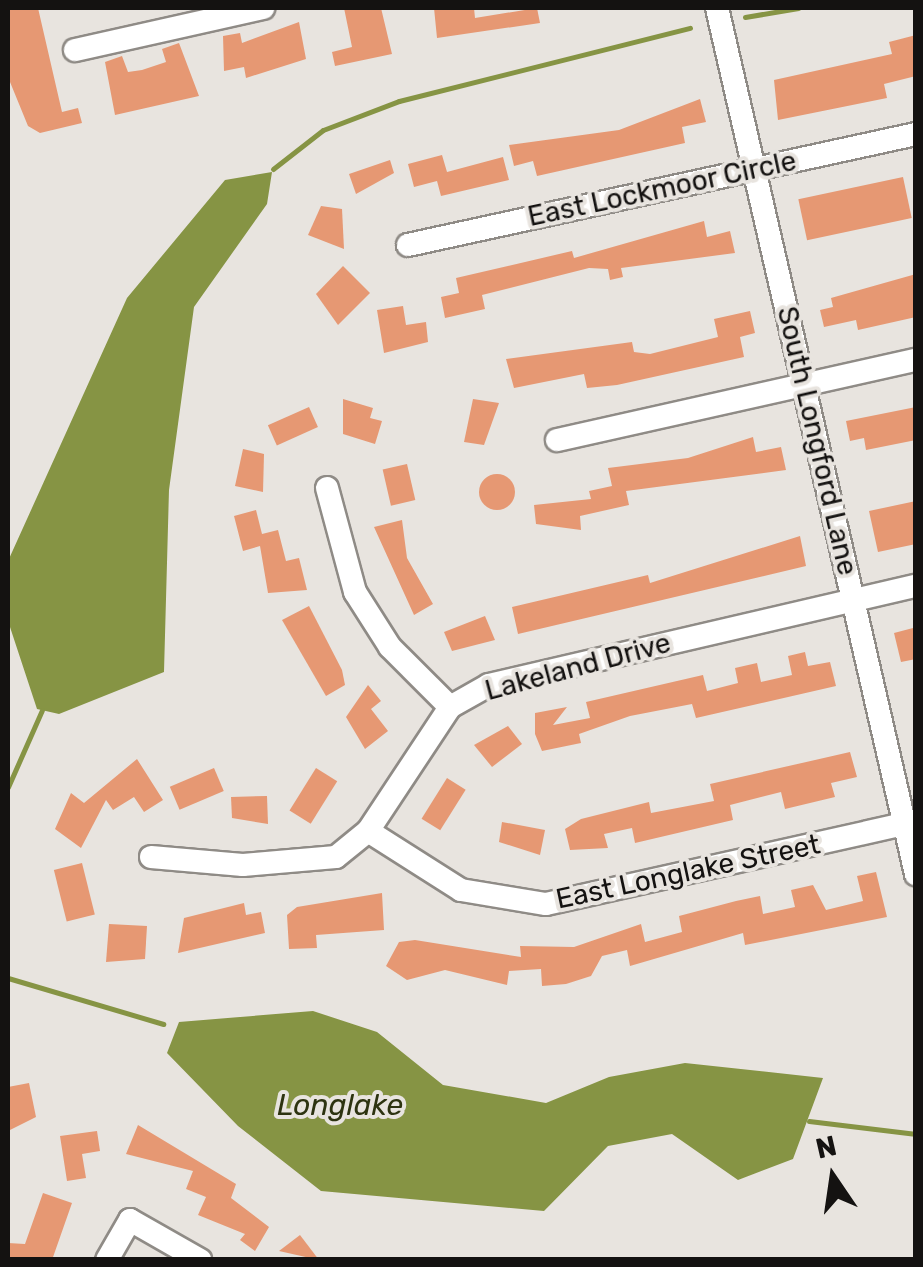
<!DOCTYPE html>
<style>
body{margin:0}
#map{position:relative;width:923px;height:1267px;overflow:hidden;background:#e8e4df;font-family:Rubik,sans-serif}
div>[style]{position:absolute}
.water>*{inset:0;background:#869444}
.stream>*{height:5px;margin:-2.5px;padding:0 2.5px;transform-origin:2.5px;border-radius:2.5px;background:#869444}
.building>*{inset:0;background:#e69873;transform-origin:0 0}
.round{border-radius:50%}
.roads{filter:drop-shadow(2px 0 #8f8b86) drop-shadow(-2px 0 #8f8b86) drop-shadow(0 2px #8f8b86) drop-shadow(0 -2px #8f8b86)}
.minor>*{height:22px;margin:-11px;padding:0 11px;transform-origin:11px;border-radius:11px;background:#fff}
span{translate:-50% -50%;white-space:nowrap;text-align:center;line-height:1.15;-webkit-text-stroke:8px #e8e4df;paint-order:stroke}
.street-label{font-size:28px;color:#141211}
.water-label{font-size:30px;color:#2d3310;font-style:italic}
.frame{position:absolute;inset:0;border:10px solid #141211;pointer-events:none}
.north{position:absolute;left:783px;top:1127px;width:100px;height:100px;-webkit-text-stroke:8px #e8e4df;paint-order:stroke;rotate:347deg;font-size:28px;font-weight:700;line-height:40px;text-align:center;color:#141211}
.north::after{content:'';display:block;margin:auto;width:35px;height:45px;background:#141211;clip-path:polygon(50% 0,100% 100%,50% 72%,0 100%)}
</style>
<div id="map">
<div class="water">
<i style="clip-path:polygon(272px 172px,267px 204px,194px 307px,169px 490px,164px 672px,59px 714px,37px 709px,9px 624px,8px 561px,127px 298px,225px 180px)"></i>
<i style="clip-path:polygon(313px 1011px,377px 1032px,443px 1085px,546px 1103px,609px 1077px,685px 1063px,823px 1078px,793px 1159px,738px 1180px,672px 1134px,608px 1146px,544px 1211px,321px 1191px,238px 1126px,167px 1053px,179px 1022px)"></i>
</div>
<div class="stream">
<i style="left:745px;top:17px;width:54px;rotate:-9.6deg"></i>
<i style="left:273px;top:169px;width:63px;rotate:-38deg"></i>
<i style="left:323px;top:130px;width:81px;rotate:-20.9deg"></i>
<i style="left:399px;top:101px;width:300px;rotate:-14.1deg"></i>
<i style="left:8px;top:787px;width:84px;rotate:-66.2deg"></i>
<i style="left:8px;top:978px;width:162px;rotate:16.5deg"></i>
<i style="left:809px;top:1121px;width:108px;rotate:6.9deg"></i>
</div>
<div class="building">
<i style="clip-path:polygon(8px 8px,38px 8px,62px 112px,78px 108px,82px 123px,40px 133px,28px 126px,10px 82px)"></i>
<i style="clip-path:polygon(344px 8px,381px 8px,392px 54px,335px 66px,332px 52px,352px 47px)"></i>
<i style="clip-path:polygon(434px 8px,474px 8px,475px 18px,537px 8px,540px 23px,437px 38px)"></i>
<i style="clip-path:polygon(299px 22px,306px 59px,246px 78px,244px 67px,224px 71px,223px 36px,240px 33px,242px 43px)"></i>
<i style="clip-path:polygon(916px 35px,916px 76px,884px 84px,887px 98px,778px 120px,774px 80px,892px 54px,889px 42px)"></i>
<i style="clip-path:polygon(179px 43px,199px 96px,115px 115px,105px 62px,122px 56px,128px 72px,142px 70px,166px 62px,162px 49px)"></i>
<i style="clip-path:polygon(700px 99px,706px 122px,682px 127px,685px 143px,537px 176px,533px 161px,514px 166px,509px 145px,619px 130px)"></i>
<i style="clip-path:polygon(442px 155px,447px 172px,503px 157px,509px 180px,441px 196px,437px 181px,414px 187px,408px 164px)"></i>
<i style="clip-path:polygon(390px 160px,394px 173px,356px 194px,349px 174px)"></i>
<i style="left:903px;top:177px;width:42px;height:107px;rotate:78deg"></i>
<i style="clip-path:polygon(321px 206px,342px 209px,344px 249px,308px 235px)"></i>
<i style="clip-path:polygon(704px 221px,707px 237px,730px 231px,735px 253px,621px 268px,623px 277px,610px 280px,608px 269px,589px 268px,482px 295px,485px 309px,445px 318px,441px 297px,459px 293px,456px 278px,572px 251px,574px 258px)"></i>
<i style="clip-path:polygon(343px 266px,370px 293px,338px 325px,316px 294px)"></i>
<i style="clip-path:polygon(916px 274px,916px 317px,858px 330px,856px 320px,824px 327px,820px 310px,833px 307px,831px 298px)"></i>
<i style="clip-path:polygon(403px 306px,406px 325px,426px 322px,428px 342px,384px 353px,377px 310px)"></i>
<i style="clip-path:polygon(750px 311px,755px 333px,740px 337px,744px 357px,617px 385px,587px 388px,584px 374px,514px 388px,506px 359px,632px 342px,634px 352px,650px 354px,718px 337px,714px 319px)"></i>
<i style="clip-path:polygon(343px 399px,373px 408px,370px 418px,382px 421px,375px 444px,343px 434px)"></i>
<i style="clip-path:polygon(473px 399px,499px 403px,484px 445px,464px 442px)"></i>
<i style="left:309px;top:407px;width:22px;height:45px;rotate:66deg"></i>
<i style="clip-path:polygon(916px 407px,916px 440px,866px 450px,864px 438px,850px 441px,846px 421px)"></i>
<i style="clip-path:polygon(753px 437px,756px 452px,781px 447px,786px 470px,626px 491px,629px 505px,580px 516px,581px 530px,536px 524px,534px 505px,591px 499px,589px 491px,612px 486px,608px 468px,688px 458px)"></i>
<i style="clip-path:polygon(243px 449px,264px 454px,263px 492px,235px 486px)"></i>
<i style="left:407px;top:464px;width:37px;height:25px;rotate:77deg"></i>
<i class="round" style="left:479px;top:474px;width:36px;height:36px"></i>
<i style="clip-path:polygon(916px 501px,916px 544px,878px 552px,869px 511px)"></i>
<i style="clip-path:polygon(256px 510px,262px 534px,278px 530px,286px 561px,299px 558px,307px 590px,268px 593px,260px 546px,243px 551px,234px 516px)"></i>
<i style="clip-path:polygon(402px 520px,407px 558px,433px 604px,414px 615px,374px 527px)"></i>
<i style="clip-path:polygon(800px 536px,806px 566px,518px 634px,512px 607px,648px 575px,650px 583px)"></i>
<i style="clip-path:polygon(309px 606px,342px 670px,345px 685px,326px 696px,282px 620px)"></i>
<i style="clip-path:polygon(485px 616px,495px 640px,452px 651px,444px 632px)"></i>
<i style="clip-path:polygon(913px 628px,916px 659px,901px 662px,894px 633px)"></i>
<i style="clip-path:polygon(805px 652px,808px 666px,830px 662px,836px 686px,696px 718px,692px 704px,630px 716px,579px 734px,581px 743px,542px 751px,535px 734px,535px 713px,567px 707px,553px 725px,590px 718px,586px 702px,703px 675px,707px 691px,738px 683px,735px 668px,757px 663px,761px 682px,792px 675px,788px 656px)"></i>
<i style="clip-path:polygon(368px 685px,381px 701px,371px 709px,388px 731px,365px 749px,346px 717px)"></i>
<i style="clip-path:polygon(508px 726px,522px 744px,492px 767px,474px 745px)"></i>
<i style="clip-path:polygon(850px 752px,857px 777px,831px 783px,835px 797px,785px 809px,781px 792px,730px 805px,733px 820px,635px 843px,632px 828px,604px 834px,608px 848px,570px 850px,565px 829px,581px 819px,649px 802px,651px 813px,714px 801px,710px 784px)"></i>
<i style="clip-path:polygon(137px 759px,163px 800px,144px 812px,134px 797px,113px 810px,106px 800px,81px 848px,55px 829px,71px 793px,84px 803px)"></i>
<i style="left:214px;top:768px;width:25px;height:48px;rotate:67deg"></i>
<i style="left:316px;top:768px;width:25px;height:50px;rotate:32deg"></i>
<i style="left:447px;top:778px;width:22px;height:48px;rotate:32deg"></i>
<i style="clip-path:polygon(267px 796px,268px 824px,232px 818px,231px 797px)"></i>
<i style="clip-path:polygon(502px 822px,545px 830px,540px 855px,499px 842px)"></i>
<i style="left:82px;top:863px;width:53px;height:29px;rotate:76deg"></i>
<i style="clip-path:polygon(876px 872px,887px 917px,745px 945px,743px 933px,630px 966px,627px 950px,602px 956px,591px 976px,566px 984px,542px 986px,541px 969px,509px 971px,507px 985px,445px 970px,407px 980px,386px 966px,399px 942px,415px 940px,521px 957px,520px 946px,574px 947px,641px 924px,645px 942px,682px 932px,679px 916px,736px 901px,760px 896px,763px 914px,795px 907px,791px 890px,813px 885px,826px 910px,863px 901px,857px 876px)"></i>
<i style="clip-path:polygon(382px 893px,384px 930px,316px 935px,317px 948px,289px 949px,287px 915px,297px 907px)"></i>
<i style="clip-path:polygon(244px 903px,246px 915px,261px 912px,265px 933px,178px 953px,184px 918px)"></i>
<i style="clip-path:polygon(109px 924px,147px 926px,145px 959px,106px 962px)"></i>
<i style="clip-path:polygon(29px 1083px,36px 1117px,8px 1131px,8px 1087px)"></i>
<i style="clip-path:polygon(138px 1125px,236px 1184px,231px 1198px,269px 1227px,255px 1251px,240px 1240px,245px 1234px,198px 1215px,206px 1197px,186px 1189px,193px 1171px,126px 1154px)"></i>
<i style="clip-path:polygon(97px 1131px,100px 1151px,82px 1154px,86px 1178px,67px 1181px,60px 1136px)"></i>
<i style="clip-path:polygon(43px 1193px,72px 1203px,52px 1260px,8px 1260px,8px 1243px,25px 1244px)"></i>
<i style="clip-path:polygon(300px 1235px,319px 1260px,279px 1251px)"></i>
</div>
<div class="roads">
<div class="minor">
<i style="left:717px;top:8px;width:889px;rotate:77.06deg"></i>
<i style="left:75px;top:50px;width:193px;rotate:-12.6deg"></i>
<i style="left:408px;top:245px;width:520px;rotate:-12.33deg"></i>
<i style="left:557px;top:440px;width:368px;rotate:-12.6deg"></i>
<i style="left:327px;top:488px;width:108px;rotate:74.9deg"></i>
<i style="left:355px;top:592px;width:65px;rotate:57.5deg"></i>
<i style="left:390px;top:647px;width:85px;rotate:45deg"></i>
<i style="left:368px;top:831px;width:110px;rotate:32.4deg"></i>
<i style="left:461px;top:890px;width:86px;rotate:9.4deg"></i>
<i style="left:546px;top:904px;width:379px;rotate:-12.6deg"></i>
<i style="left:151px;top:857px;width:92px;rotate:5deg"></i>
<i style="left:243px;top:865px;width:93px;rotate:-4.9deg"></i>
<i style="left:336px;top:857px;width:41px;rotate:-39.1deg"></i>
<i style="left:368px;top:831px;width:149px;rotate:-56.5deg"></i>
<i style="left:450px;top:707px;width:45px;rotate:-29.4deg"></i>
<i style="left:489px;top:685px;width:438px;rotate:-13.1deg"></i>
<i style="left:107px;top:1260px;width:46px;rotate:-60.1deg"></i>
<i style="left:130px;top:1220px;width:81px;rotate:29.7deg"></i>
</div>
</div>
<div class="street-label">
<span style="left:662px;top:189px;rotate:-12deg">East Lockmoor Circle</span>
<span style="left:817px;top:441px;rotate:77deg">South Longford Lane</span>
<span style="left:578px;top:667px;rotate:-15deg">Lakeland Drive</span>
<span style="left:688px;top:872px;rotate:-12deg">East Longlake Street</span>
</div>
<div class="water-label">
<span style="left:340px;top:1105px">Longlake</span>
</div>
<div class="frame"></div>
<div class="north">N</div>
</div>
